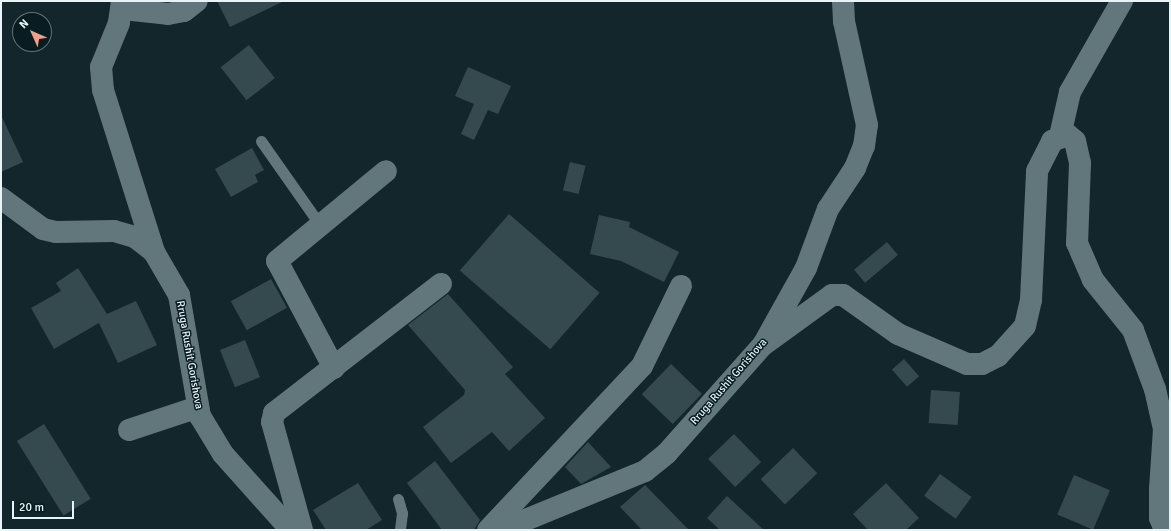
<!DOCTYPE html>
<style>
body{margin:0}
#map{position:relative;width:1171px;height:531px;overflow:hidden;background:#12262b;font-family:Signika,sans-serif}
div>[style]{position:absolute}
.building>*{inset:0;background:#354a4f;transform-origin:0 0}
.service>*{height:11px;margin:-5.5px;padding:0 5.5px;transform-origin:5.5px;border-radius:5.5px;background:#61777c}
.minor>*{height:22px;margin:-11px;padding:0 11px;transform-origin:11px;border-radius:11px;background:#61777c}
span{translate:-50% -50%;white-space:nowrap;text-align:center;line-height:1.15;-webkit-text-stroke:3px #081c21;paint-order:stroke}
.street-label{font-size:11px;color:#e8f5f8}
.frame{position:absolute;inset:0;border:2px solid #e8f5f8;pointer-events:none}
.north{position:absolute;left:12px;top:12px;width:40px;height:40px;box-sizing:border-box;background:#081c21;border:1px solid #627377;border-radius:50%;rotate:315deg;font-size:11px;font-weight:700;line-height:16px;text-align:center;color:#e8f5f8}
.north::after{content:'';display:block;margin:auto;width:14px;height:18px;background:#f49e89;clip-path:polygon(50% 0,100% 100%,50% 72%,0 100%)}
.scale{position:absolute;left:12px;top:501px;width:62px;height:18px;box-sizing:border-box;border:2px solid #e8f5f8;border-top:0;padding-left:5px;font-size:12px;line-height:14px;white-space:nowrap;color:#e8f5f8;-webkit-text-stroke:3px #081c21;paint-order:stroke}
</style>
<div id="map">
<div class="building">
<i style="clip-path:polygon(217px 1px,284px 1px,230px 27px)"></i>
<i style="left:249px;top:45px;width:42px;height:36px;rotate:52deg"></i>
<i style="clip-path:polygon(468px 67px,511px 86px,498px 114px,488px 110px,474px 140px,461px 134px,474px 104px,455px 96px)"></i>
<i style="clip-path:polygon(1px 115px,23px 162px,1px 172px)"></i>
<i style="clip-path:polygon(252px 148px,264px 170px,255px 175px,258px 182px,231px 197px,215px 169px)"></i>
<i style="left:570px;top:162px;width:16px;height:29px;rotate:14deg"></i>
<i style="left:509px;top:214px;width:120px;height:75px;rotate:41deg"></i>
<i style="clip-path:polygon(599px 215px,630px 222px,629px 227px,679px 252px,664px 282px,621px 261px,590px 254px)"></i>
<i style="left:887px;top:242px;width:17px;height:43px;rotate:50deg"></i>
<i style="clip-path:polygon(78px 268px,107px 314px,136px 301px,157px 345px,118px 363px,99px 323px,54px 349px,31px 308px,61px 291px,56px 283px)"></i>
<i style="left:271px;top:279px;width:33px;height:46px;rotate:61deg"></i>
<i style="clip-path:polygon(448px 294px,513px 367px,505px 374px,545px 418px,509px 451px,492px 432px,451px 463px,423px 427px,464px 395px,465px 390px,408px 325px)"></i>
<i style="left:245px;top:340px;width:40px;height:27px;rotate:68deg"></i>
<i style="left:904px;top:359px;width:23px;height:16px;rotate:49deg"></i>
<i style="left:671px;top:364px;width:43px;height:42px;rotate:44deg"></i>
<i style="left:931px;top:390px;width:29px;height:33px;rotate:4deg"></i>
<i style="left:44px;top:424px;width:88px;height:32px;rotate:58deg"></i>
<i style="left:734px;top:434px;width:39px;height:36px;rotate:46deg"></i>
<i style="clip-path:polygon(588px 442px,611px 467px,581px 484px,565px 467px)"></i>
<i style="left:793px;top:448px;width:35px;height:45px;rotate:46deg"></i>
<i style="clip-path:polygon(435px 461px,480px 520px,474px 530px,442px 530px,407px 483px)"></i>
<i style="left:940px;top:474px;width:39px;height:27px;rotate:36deg"></i>
<i style="left:1074px;top:475px;width:39px;height:43px;rotate:23deg"></i>
<i style="clip-path:polygon(358px 483px,382px 520px,366px 530px,326px 530px,313px 510px)"></i>
<i style="clip-path:polygon(886px 483px,919px 518px,906px 530px,868px 530px,853px 514px)"></i>
<i style="clip-path:polygon(645px 485px,689px 530px,642px 530px,620px 507px)"></i>
<i style="clip-path:polygon(727px 496px,764px 530px,720px 530px,707px 518px)"></i>
</div>
<div class="service">
<i style="left:261px;top:141px;width:103px;rotate:54.9deg"></i>
<i style="left:398px;top:499px;width:15px;rotate:74deg"></i>
<i style="left:402px;top:513px;width:17px;rotate:97deg"></i>
</div>
<div class="minor">
<i style="left:122px;top:1px;width:22px;rotate:98deg"></i>
<i style="left:119px;top:23px;width:48px;rotate:112.2deg"></i>
<i style="left:101px;top:67px;width:23px;rotate:85deg"></i>
<i style="left:103px;top:90px;width:170px;rotate:72.5deg"></i>
<i style="left:123px;top:9px;width:45px;rotate:6.3deg"></i>
<i style="left:168px;top:14px;width:16px;rotate:-11deg"></i>
<i style="left:184px;top:11px;width:16px;rotate:-38deg"></i>
<i style="left:1060px;top:136px;width:45px;rotate:-77.2deg"></i>
<i style="left:1070px;top:92px;width:105px;rotate:-60.3deg"></i>
<i style="left:1px;top:198px;width:52px;rotate:36.4deg"></i>
<i style="left:43px;top:229px;width:13px;rotate:13deg"></i>
<i style="left:56px;top:232px;width:58px;rotate:-1deg"></i>
<i style="left:114px;top:231px;width:22px;rotate:16deg"></i>
<i style="left:135px;top:237px;width:24px;rotate:38deg"></i>
<i style="left:154px;top:252px;width:50px;rotate:59.8deg"></i>
<i style="left:179px;top:295px;width:123px;rotate:80.2deg"></i>
<i style="left:200px;top:416px;width:44px;rotate:58.8deg"></i>
<i style="left:223px;top:454px;width:102px;rotate:48.2deg"></i>
<i style="left:763px;top:345px;width:85px;rotate:-35.9deg"></i>
<i style="left:832px;top:295px;width:11px"></i>
<i style="left:843px;top:295px;width:67px;rotate:35.3deg"></i>
<i style="left:898px;top:334px;width:75px;rotate:23.5deg"></i>
<i style="left:967px;top:364px;width:15px"></i>
<i style="left:982px;top:364px;width:18px;rotate:-27deg"></i>
<i style="left:998px;top:356px;width:40px;rotate:-48deg"></i>
<i style="left:1025px;top:326px;width:27px;rotate:-77deg"></i>
<i style="left:1031px;top:300px;width:129px;rotate:-87.3deg"></i>
<i style="left:1037px;top:171px;width:34px;rotate:-63deg"></i>
<i style="left:1052px;top:141px;width:17px;rotate:-21deg"></i>
<i style="left:1068px;top:135px;width:9px;rotate:41deg"></i>
<i style="left:1075px;top:141px;width:23px;rotate:77deg"></i>
<i style="left:1080px;top:163px;width:80px;rotate:92.1deg"></i>
<i style="left:1077px;top:243px;width:40px;rotate:66.6deg"></i>
<i style="left:1093px;top:280px;width:64px;rotate:51.3deg"></i>
<i style="left:1133px;top:330px;width:63px;rotate:69.6deg"></i>
<i style="left:1155px;top:389px;width:41px;rotate:77.3deg"></i>
<i style="left:1164px;top:429px;width:60px;rotate:93.8deg"></i>
<i style="left:1160px;top:489px;width:29px;rotate:90deg"></i>
<i style="left:1160px;top:518px;width:13px;rotate:67deg"></i>
<i style="left:334px;top:368px;width:121px;rotate:-118deg"></i>
<i style="left:277px;top:261px;width:141px;rotate:-39.5deg"></i>
<i style="left:129px;top:430px;width:73px;rotate:-18.4deg"></i>
<i style="left:302px;top:530px;width:112px;rotate:-105.5deg"></i>
<i style="left:272px;top:422px;width:9px;rotate:-77deg"></i>
<i style="left:274px;top:413px;width:211px;rotate:-37.7deg"></i>
<i style="left:488px;top:530px;width:225px;rotate:-46.8deg"></i>
<i style="left:642px;top:366px;width:89px;rotate:-64deg"></i>
<i style="left:501px;top:530px;width:156px;rotate:-22.3deg"></i>
<i style="left:645px;top:471px;width:28px;rotate:-39deg"></i>
<i style="left:667px;top:453px;width:144px;rotate:-48.4deg"></i>
<i style="left:763px;top:345px;width:88px;rotate:-60.8deg"></i>
<i style="left:806px;top:268px;width:63px;rotate:-69.6deg"></i>
<i style="left:828px;top:209px;width:49px;rotate:-56.6deg"></i>
<i style="left:855px;top:168px;width:24px;rotate:-68deg"></i>
<i style="left:864px;top:146px;width:21px;rotate:-82deg"></i>
<i style="left:867px;top:125px;width:107px;rotate:-102.5deg"></i>
<i style="left:844px;top:21px;width:20px;rotate:-93deg"></i>
</div>
<div class="street-label">
<span style="left:189px;top:355px;rotate:80deg">Rruga Rushit Gorishova</span>
<span style="left:729px;top:382px;rotate:-49deg">Rruga Rushit Gorishova</span>
</div>
<div class="frame"></div>
<div class="north">N</div>
<div class="scale">20 m</div>
</div>
